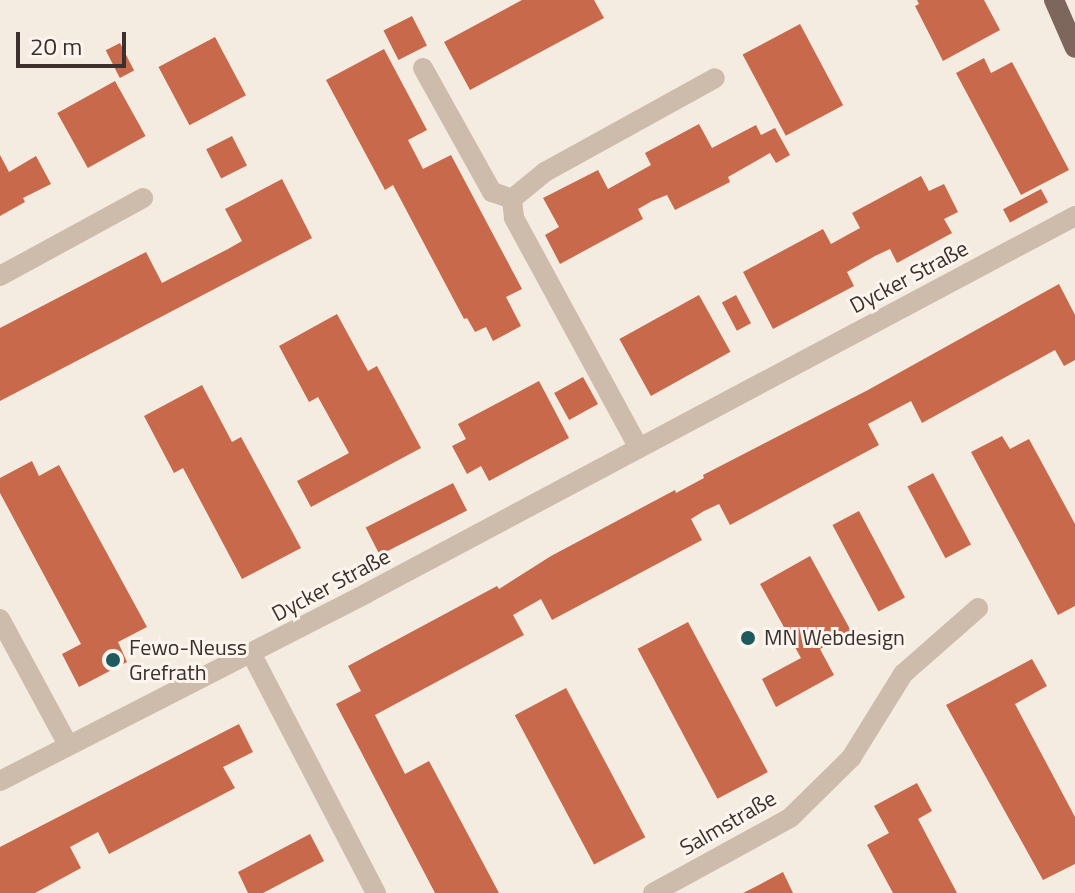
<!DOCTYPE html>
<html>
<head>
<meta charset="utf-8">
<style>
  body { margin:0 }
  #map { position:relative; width:1075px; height:893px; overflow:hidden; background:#f4ebe1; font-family:"Titillium Web",sans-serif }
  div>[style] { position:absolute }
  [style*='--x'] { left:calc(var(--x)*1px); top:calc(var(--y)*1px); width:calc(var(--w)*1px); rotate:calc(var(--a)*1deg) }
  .building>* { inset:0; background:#c8694b; transform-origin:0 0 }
  .minor>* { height:20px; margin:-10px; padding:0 10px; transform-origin:10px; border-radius:10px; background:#cdbbac }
  .major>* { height:20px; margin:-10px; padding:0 10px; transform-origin:10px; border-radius:10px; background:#7d675c }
  .dots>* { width:22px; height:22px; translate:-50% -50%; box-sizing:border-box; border:4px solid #fbf5ee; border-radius:50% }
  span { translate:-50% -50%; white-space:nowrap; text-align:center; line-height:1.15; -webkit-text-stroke:6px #fbf5ee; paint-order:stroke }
  .street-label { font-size:22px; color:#3b302b }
  .poi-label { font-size:22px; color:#3b302b }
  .left { translate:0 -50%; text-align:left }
  .scale { position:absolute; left:16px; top:32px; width:110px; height:36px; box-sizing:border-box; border:4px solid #3b302b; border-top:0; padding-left:10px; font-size:24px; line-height:28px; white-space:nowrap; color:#3b302b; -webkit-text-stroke:6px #fbf5ee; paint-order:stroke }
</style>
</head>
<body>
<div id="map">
  <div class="building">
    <i style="clip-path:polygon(522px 0,594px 0,604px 18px,470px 90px,444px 42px)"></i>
    <i style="clip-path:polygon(917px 0,984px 0,1000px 30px,943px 61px,915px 6px,919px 4px)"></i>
    <i style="left:412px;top:16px;width:33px;height:32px;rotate:63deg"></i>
    <i style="left:800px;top:24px;width:92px;height:65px;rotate:62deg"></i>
    <i style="left:215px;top:37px;width:66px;height:64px;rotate:62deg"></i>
    <i style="left:120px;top:43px;width:31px;height:16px;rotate:63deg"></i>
    <i style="clip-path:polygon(384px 49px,427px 130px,408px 140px,423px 169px,451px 155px,522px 289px,506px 297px,521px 326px,493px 341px,486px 327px,475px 332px,467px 318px,464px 319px,393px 185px,385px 190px,326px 80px)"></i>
    <i style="clip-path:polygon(984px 58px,991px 73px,1012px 62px,1069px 170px,1021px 195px,956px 73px)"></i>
    <i style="left:115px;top:81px;width:63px;height:66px;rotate:61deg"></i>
    <i style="clip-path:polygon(699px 124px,712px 148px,756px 125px,761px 135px,775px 128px,790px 155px,776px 163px,770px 153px,728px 177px,730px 182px,675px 210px,667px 195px,652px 201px,638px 209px,643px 219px,560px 264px,545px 235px,559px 227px,543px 198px,598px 170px,608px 189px,651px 165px,645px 153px)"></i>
    <i style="left:232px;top:136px;width:33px;height:29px;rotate:63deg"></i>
    <i style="clip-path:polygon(0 155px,9px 172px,36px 156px,51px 184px,23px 198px,25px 202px,0 216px)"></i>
    <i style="clip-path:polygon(921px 176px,929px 191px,944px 184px,958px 212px,944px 219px,952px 233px,897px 263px,890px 249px,875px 256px,847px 272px,854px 286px,773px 329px,743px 272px,823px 229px,831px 244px,860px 228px,852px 213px)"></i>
    <i style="clip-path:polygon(282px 179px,312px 238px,0 401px,0 328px,146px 252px,162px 283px,228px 249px,242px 241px,225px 209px)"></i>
    <i style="left:1041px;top:189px;width:15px;height:43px;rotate:62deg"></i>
    <i style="clip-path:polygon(1059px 284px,1075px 315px,1075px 360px,1064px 366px,1055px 350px,922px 423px,911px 401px,868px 424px,879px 445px,730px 525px,719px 504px,704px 511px,691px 519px,702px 540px,552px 620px,541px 599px,513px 615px,524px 635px,375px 715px,405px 774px,429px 761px,499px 893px,435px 893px,336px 704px,361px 691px,348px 666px,497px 586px,499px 589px,551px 556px,675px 490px,676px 493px,704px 478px,703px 475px,868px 390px)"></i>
    <i style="left:699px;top:295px;width:65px;height:91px;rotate:61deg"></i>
    <i style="left:736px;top:295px;width:32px;height:16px;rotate:62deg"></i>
    <i style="clip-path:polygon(337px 314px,368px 371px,377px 366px,421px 448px,311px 507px,297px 481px,349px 453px,318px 397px,309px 402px,279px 346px)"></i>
    <i style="left:583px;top:377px;width:31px;height:33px;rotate:61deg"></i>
    <i style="clip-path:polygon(539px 381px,569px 438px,489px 481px,481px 466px,467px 474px,452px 446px,466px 439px,458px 424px)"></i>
    <i style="clip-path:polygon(202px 385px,232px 442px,241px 437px,301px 548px,242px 579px,183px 468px,174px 473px,144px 416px)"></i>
    <i style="clip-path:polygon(1002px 436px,1010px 449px,1029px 439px,1075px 524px,1075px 606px,1058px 615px,971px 452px)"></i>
    <i style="clip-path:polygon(32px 461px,39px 476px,59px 465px,147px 627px,118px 642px,127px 662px,79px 687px,62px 654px,81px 644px,0 493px,0 478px)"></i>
    <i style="left:933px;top:473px;width:81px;height:29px;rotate:62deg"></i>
    <i style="left:453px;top:483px;width:31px;height:98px;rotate:63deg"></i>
    <i style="left:859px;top:511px;width:98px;height:30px;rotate:62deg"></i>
    <i style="clip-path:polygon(810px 556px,851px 631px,820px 649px,834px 675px,776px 707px,762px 679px,801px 658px,760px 584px)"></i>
    <i style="left:688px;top:622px;width:170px;height:57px;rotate:62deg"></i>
    <i style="clip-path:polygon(1032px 659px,1047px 686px,1015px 704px,1075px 817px,1075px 864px,1043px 880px,946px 705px)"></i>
    <i style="left:566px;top:688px;width:169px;height:58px;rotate:62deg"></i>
    <i style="clip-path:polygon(239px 724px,253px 752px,223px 767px,235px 788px,109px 854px,98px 832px,70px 847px,81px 868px,35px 893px,0 893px,0 847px)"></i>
    <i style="clip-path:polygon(917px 783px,932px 811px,918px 819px,957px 893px,893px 893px,867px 845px,889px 833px,874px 806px)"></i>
    <i style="clip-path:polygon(310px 834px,324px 861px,263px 893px,248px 893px,238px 872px)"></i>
    <i style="clip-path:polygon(783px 872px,793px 893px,743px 893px,757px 886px)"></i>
  </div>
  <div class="minor">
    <i style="--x:423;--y:68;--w:142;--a:60.9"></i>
    <i style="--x:492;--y:192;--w:21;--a:19"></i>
    <i style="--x:512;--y:199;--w:19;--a:84"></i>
    <i style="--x:514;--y:218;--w:262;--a:61.5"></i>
    <i style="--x:512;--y:199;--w:43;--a:-39.3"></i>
    <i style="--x:545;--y:172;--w:194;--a:-28.9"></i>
    <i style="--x:0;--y:276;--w:163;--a:-28.6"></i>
    <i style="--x:0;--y:619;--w:143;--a:61.6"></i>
    <i style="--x:251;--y:653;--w:271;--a:62.5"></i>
    <i style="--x:0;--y:781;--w:412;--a:-27.1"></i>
    <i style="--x:367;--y:593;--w:802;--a:-28.03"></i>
    <i style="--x:653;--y:893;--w:156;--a:-28.7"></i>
    <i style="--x:790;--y:818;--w:86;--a:-44.5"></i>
    <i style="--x:851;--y:758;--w:99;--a:-58.2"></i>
    <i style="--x:903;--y:674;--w:100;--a:-41.3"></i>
  </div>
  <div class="major">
    <i style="--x:1054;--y:0;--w:52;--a:66.4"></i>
  </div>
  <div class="dots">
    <i style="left:748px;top:638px;background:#1f5a5e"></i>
    <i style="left:113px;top:660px;background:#1f5a5e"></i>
  </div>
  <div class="street-label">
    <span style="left:909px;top:277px;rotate:-28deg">Dycker Straße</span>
    <span style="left:331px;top:585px;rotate:-28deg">Dycker Straße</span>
    <span style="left:728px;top:823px;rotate:-30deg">Salmstraße</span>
  </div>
  <div class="poi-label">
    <span class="left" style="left:764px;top:638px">MN Webdesign</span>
    <span class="left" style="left:129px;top:660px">Fewo-Neuss<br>Grefrath</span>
  </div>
  <div class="scale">20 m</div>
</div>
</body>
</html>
